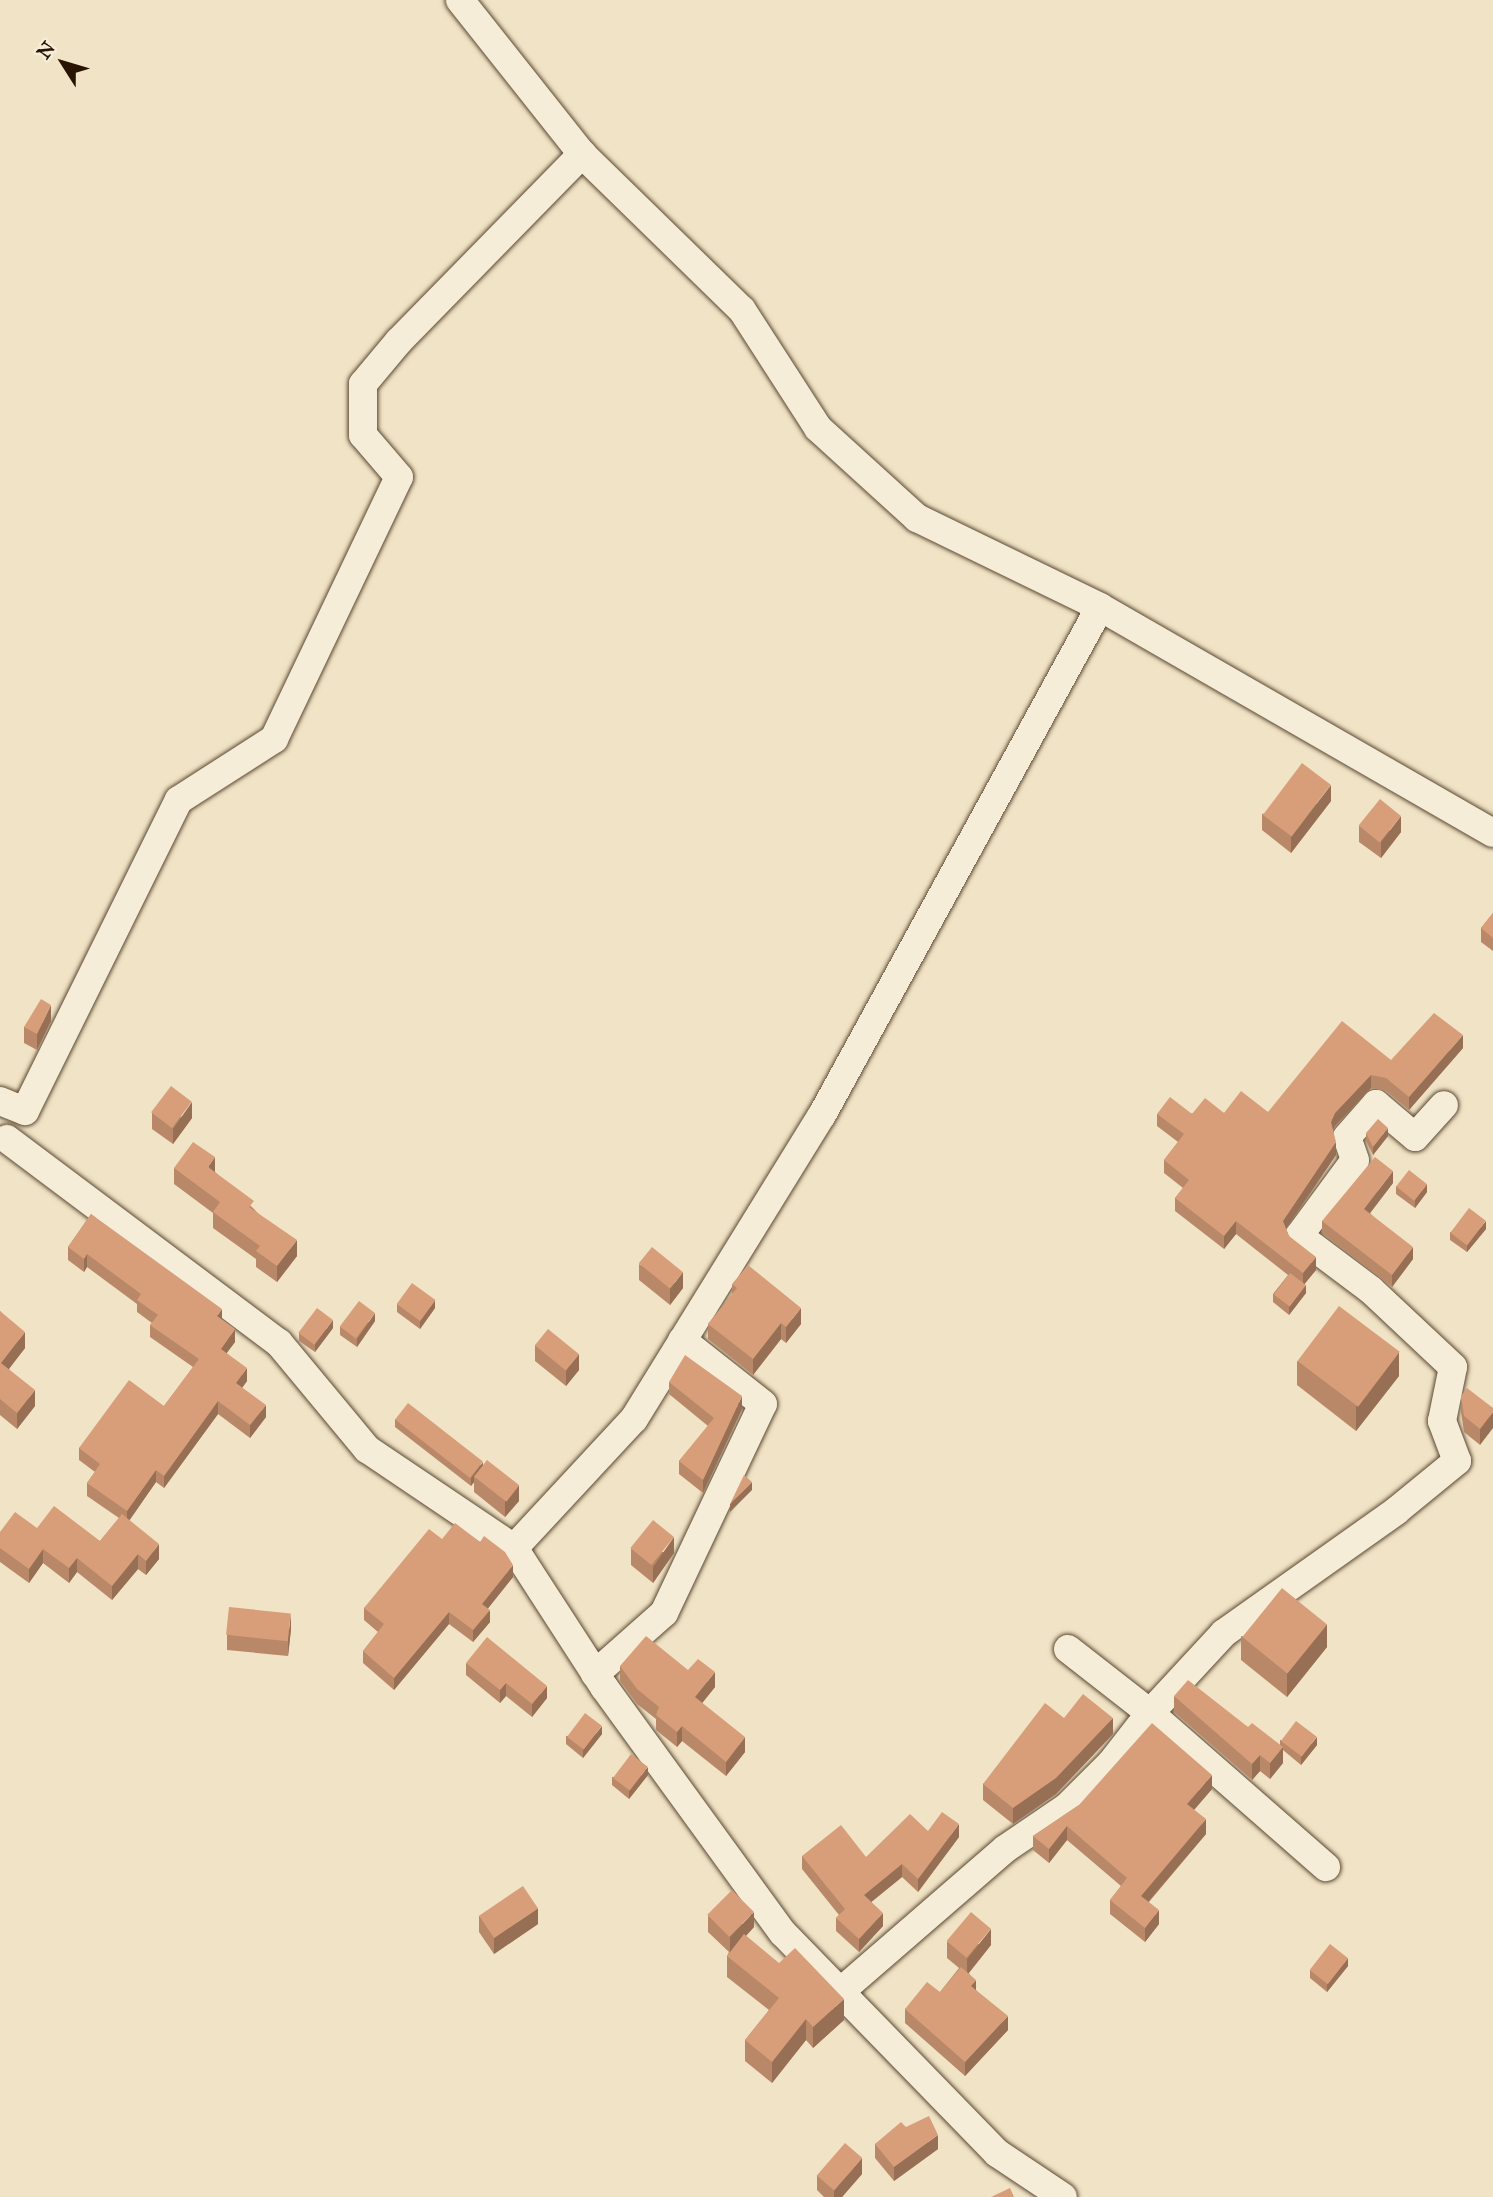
<!DOCTYPE html>
<html>
<head>
<meta charset="utf-8">
<style>
  body { margin:0 }
  #map { position:relative; width:1493px; height:2197px; overflow:hidden; background:#f1e3c5; font-family:"IM FELL Great Primer",serif }
  div>[style] { position:absolute }
  [style*='--x'] { left:calc(var(--x)*1px); top:calc(var(--y)*1px); width:calc(var(--w)*1px); rotate:calc(var(--a)*1deg) }
  .roads { filter:drop-shadow(0 0 2px #5a4832) drop-shadow(0 0 2px #5a4832) }
  .minor>* { height:28px; margin:-14px; padding:0 14px; transform-origin:14px; border-radius:14px; background:#f6edd9 }
  .wall>* { inset:0; background:#b98868 }
  .shaded-wall>* { inset:0; background:#966f55 }
  .building>* { inset:0; background:#d79e79; transform-origin:0 0 }
  span { translate:-50% -50%; white-space:nowrap; text-align:center; line-height:1.15; -webkit-text-stroke:7px #f6edd9; paint-order:stroke }
  .north { position:absolute; left:28px; top:28px; width:70px; height:70px; -webkit-text-stroke:5px #f6edd9; paint-order:stroke; rotate:307deg; font-size:19px; font-weight:700; line-height:28px; text-align:center; color:#281401 }
  .north::after { content:''; display:block; margin:auto; width:24px; height:32px; background:#281401; clip-path:polygon(50% 0,100% 100%,50% 72%,0 100%) }
</style>
</head>
<body>
<div id="map">
  <div class="roads">
    <div class="minor">
      <i style="--x:460;--y:0;--w:196;--a:51.6"></i>
      <i style="--x:582;--y:154;--w:223;--a:44.3"></i>
      <i style="--x:742;--y:310;--w:140;--a:57.2"></i>
      <i style="--x:818;--y:428;--w:134;--a:42.3"></i>
      <i style="--x:917;--y:518;--w:203;--a:25.9"></i>
      <i style="--x:1100;--y:607;--w:453;--a:29.9"></i>
      <i style="--x:0;--y:1101;--w:27;--a:22"></i>
      <i style="--x:25;--y:1111;--w:347;--a:-63.7"></i>
      <i style="--x:179;--y:800;--w:113;--a:-32.7"></i>
      <i style="--x:274;--y:739;--w:290;--a:-64.5"></i>
      <i style="--x:399;--y:477;--w:55;--a:-130.6"></i>
      <i style="--x:363;--y:435;--w:51;--a:-90"></i>
      <i style="--x:363;--y:384;--w:56;--a:-50.1"></i>
      <i style="--x:399;--y:341;--w:262;--a:-45.6"></i>
      <i style="--x:7;--y:1139;--w:340;--a:36.9"></i>
      <i style="--x:279;--y:1343;--w:138;--a:50.3"></i>
      <i style="--x:367;--y:1449;--w:177;--a:34"></i>
      <i style="--x:514;--y:1548;--w:176;--a:-47.1"></i>
      <i style="--x:634;--y:1419;--w:357;--a:-58.3"></i>
      <i style="--x:822;--y:1115;--w:579;--a:-61.31"></i>
      <i style="--x:514;--y:1548;--w:166;--a:57.1"></i>
      <i style="--x:604;--y:1687;--w:304;--a:54"></i>
      <i style="--x:783;--y:1933;--w:307;--a:45.8"></i>
      <i style="--x:997;--y:2153;--w:79;--a:33.7"></i>
      <i style="--x:1068;--y:1649;--w:104;--a:38"></i>
      <i style="--x:1150;--y:1713;--w:109;--a:-47.2"></i>
      <i style="--x:1224;--y:1633;--w:211;--a:-35.3"></i>
      <i style="--x:1396;--y:1511;--w:79;--a:-39.3"></i>
      <i style="--x:1457;--y:1461;--w:43;--a:-110.6"></i>
      <i style="--x:1442;--y:1421;--w:55;--a:-78.5"></i>
      <i style="--x:1453;--y:1367;--w:112;--a:-136.8"></i>
      <i style="--x:1371;--y:1290;--w:90;--a:-143.1"></i>
      <i style="--x:1299;--y:1236;--w:94;--a:-53.6"></i>
      <i style="--x:1355;--y:1160;--w:24;--a:-109"></i>
      <i style="--x:1347;--y:1137;--w:44;--a:-48.7"></i>
      <i style="--x:1376;--y:1104;--w:51;--a:40.2"></i>
      <i style="--x:1415;--y:1137;--w:43;--a:-47.8"></i>
      <i style="--x:595;--y:1674;--w:92;--a:-41.5"></i>
      <i style="--x:664;--y:1613;--w:231;--a:-64.7"></i>
      <i style="--x:763;--y:1404;--w:103;--a:-141.7"></i>
      <i style="--x:840;--y:1992;--w:218;--a:-40.9"></i>
      <i style="--x:1005;--y:1849;--w:75;--a:-34.1"></i>
      <i style="--x:1067;--y:1807;--w:62;--a:-45"></i>
      <i style="--x:1111;--y:1763;--w:63;--a:-52"></i>
      <i style="--x:1150;--y:1713;--w:234;--a:41.2"></i>
    </div>
  </div>
  <div class="wall">
    <i style="clip-path:polygon(1331px 801px,1291px 853px,1262px 830px,1262px 814px)"></i>
    <i style="clip-path:polygon(1359px 826px,1401px 832px,1381px 858px,1359px 842px)"></i>
    <i style="clip-path:polygon(1493px 913px,1493px 951px,1481px 942px,1481px 928px)"></i>
    <i style="clip-path:polygon(51px 1021px,37px 1050px,24px 1043px,24px 1027px)"></i>
    <i style="clip-path:polygon(1463px 1048px,1409px 1110px,1386px 1091px,1371px 1088px,1335px 1126px,1333px 1130px,1336px 1155px,1286px 1229px,1289px 1236px,1316px 1270px,1304px 1284px,1306px 1293px,1289px 1315px,1273px 1302px,1273px 1294px,1288px 1275px,1236px 1234px,1224px 1249px,1175px 1211px,1175px 1198px,1183px 1188px,1164px 1173px,1164px 1160px,1178px 1142px,1157px 1126px,1157px 1114px,1268px 1112px,1391px 1060px)"></i>
    <i style="clip-path:polygon(152px 1113px,192px 1118px,173px 1144px,152px 1129px)"></i>
    <i style="clip-path:polygon(1366px 1133px,1388px 1136px,1373px 1155px,1366px 1141px)"></i>
    <i style="clip-path:polygon(174px 1168px,215px 1172px,254px 1209px,297px 1256px,277px 1282px,256px 1267px,256px 1259px,213px 1228px,213px 1213px,174px 1184px)"></i>
    <i style="clip-path:polygon(1393px 1183px,1370px 1213px,1413px 1259px,1392px 1287px,1322px 1233px,1322px 1221px)"></i>
    <i style="clip-path:polygon(1396px 1186px,1427px 1192px,1415px 1208px,1396px 1194px)"></i>
    <i style="clip-path:polygon(91px 1214px,222px 1320px,235px 1342px,226px 1353px,247px 1381px,242px 1388px,266px 1417px,250px 1438px,218px 1414px,164px 1488px,156px 1482px,129px 1520px,159px 1559px,146px 1575px,138px 1569px,112px 1600px,77px 1572px,69px 1583px,43px 1563px,29px 1583px,0 1562px,0 1532px,37px 1528px,100px 1541px,119px 1518px,87px 1496px,87px 1483px,95px 1472px,79px 1460px,79px 1448px,164px 1406px,193px 1367px,150px 1337px,150px 1325px,152px 1323px,137px 1312px,137px 1304px,87px 1267px,84px 1272px,68px 1260px,68px 1247px)"></i>
    <i style="clip-path:polygon(1486px 1229px,1467px 1252px,1450px 1240px,1450px 1232px)"></i>
    <i style="clip-path:polygon(639px 1264px,683px 1288px,670px 1305px,639px 1280px)"></i>
    <i style="clip-path:polygon(732px 1284px,801px 1324px,786px 1343px,781px 1339px,753px 1375px,708px 1339px,708px 1324px,732px 1294px)"></i>
    <i style="clip-path:polygon(397px 1304px,435px 1308px,420px 1329px,397px 1312px)"></i>
    <i style="clip-path:polygon(0 1311px,25px 1348px,9px 1369px,35px 1406px,17px 1429px,0 1415px)"></i>
    <i style="clip-path:polygon(375px 1321px,357px 1347px,340px 1335px,340px 1327px)"></i>
    <i style="clip-path:polygon(333px 1328px,315px 1352px,299px 1341px,299px 1333px)"></i>
    <i style="clip-path:polygon(535px 1345px,579px 1370px,566px 1386px,535px 1361px)"></i>
    <i style="clip-path:polygon(1297px 1361px,1399px 1376px,1356px 1431px,1297px 1385px)"></i>
    <i style="clip-path:polygon(669px 1382px,742px 1409px,703px 1493px,679px 1474px,679px 1461px,708px 1426px,669px 1394px)"></i>
    <i style="clip-path:polygon(1461px 1396px,1493px 1408px,1480px 1445px,1464px 1432px,1461px 1412px)"></i>
    <i style="clip-path:polygon(395px 1419px,483px 1466px,519px 1501px,505px 1517px,474px 1492px,474px 1482px,471px 1486px,395px 1427px)"></i>
    <i style="clip-path:polygon(442px 1539px,513px 1577px,488px 1608px,490px 1622px,473px 1642px,449px 1624px,394px 1690px,363px 1663px,363px 1651px,378px 1632px,364px 1620px,364px 1608px)"></i>
    <i style="clip-path:polygon(631px 1549px,674px 1553px,653px 1583px,631px 1565px)"></i>
    <i style="clip-path:polygon(291px 1629px,288px 1656px,227px 1650px,227px 1635px)"></i>
    <i style="clip-path:polygon(1241px 1636px,1327px 1647px,1287px 1697px,1241px 1660px)"></i>
    <i style="clip-path:polygon(466px 1663px,547px 1698px,532px 1717px,506px 1696px,500px 1703px,466px 1675px)"></i>
    <i style="clip-path:polygon(620px 1666px,688px 1670px,715px 1687px,702px 1703px,745px 1752px,726px 1776px,682px 1741px,677px 1747px,656px 1730px,656px 1719px,637px 1704px,620px 1681px)"></i>
    <i style="clip-path:polygon(1174px 1696px,1248px 1727px,1280px 1746px,1280px 1740px,1317px 1745px,1301px 1765px,1283px 1750px,1283px 1763px,1270px 1779px,1260px 1771px,1252px 1780px,1174px 1712px)"></i>
    <i style="clip-path:polygon(1064px 1718px,1113px 1734px,1056px 1794px,1013px 1824px,983px 1800px,983px 1784px)"></i>
    <i style="clip-path:polygon(602px 1734px,583px 1758px,566px 1744px,566px 1736px)"></i>
    <i style="clip-path:polygon(648px 1775px,629px 1799px,612px 1785px,612px 1777px)"></i>
    <i style="clip-path:polygon(1212px 1789px,1194px 1810px,1206px 1834px,1149px 1902px,1159px 1924px,1145px 1942px,1110px 1914px,1110px 1900px,1121px 1886px,1067px 1840px,1049px 1863px,1033px 1850px,1033px 1836px,1079px 1805px)"></i>
    <i style="clip-path:polygon(928px 1831px,959px 1837px,918px 1892px,902px 1877px,871px 1902px,883px 1926px,859px 1952px,836px 1931px,836px 1918px,839px 1915px,802px 1869px,802px 1856px,866px 1857px)"></i>
    <i style="clip-path:polygon(479px 1916px,538px 1924px,494px 1954px,479px 1932px)"></i>
    <i style="clip-path:polygon(708px 1916px,754px 1927px,746px 1936px,844px 2020px,813px 2048px,806px 2040px,772px 2083px,745px 2061px,745px 2040px,769px 2010px,727px 1977px,727px 1956px,729px 1952px,708px 1932px)"></i>
    <i style="clip-path:polygon(947px 1942px,991px 1945px,969px 1973px,976px 1990px,1008px 2030px,965px 2076px,905px 2023px,905px 2009px,940px 1992px,959px 1968px,947px 1958px)"></i>
    <i style="clip-path:polygon(1348px 1966px,1327px 1992px,1310px 1978px,1310px 1970px)"></i>
    <i style="clip-path:polygon(906px 2127px,938px 2149px,894px 2181px,875px 2158px,875px 2144px)"></i>
    <i style="clip-path:polygon(862px 2174px,842px 2197px,824px 2197px,817px 2190px,817px 2175px)"></i>
  </div>
  <div class="shaded-wall">
    <i style="clip-path:polygon(1331px 785px,1331px 801px,1291px 853px,1291px 837px)"></i>
    <i style="clip-path:polygon(1401px 816px,1401px 832px,1381px 858px,1381px 842px)"></i>
    <i style="clip-path:polygon(51px 1005px,51px 1021px,37px 1050px,37px 1034px)"></i>
    <i style="clip-path:polygon(1463px 1035px,1463px 1048px,1409px 1110px,1409px 1097px)"></i>
    <i style="clip-path:polygon(1371px 1075px,1371px 1088px,1335px 1126px,1331px 1135px,1331px 1122px,1335px 1113px)"></i>
    <i style="clip-path:polygon(192px 1102px,192px 1118px,173px 1144px,173px 1129px)"></i>
    <i style="clip-path:polygon(1388px 1128px,1388px 1136px,1373px 1155px,1373px 1147px)"></i>
    <i style="clip-path:polygon(1336px 1142px,1336px 1155px,1283px 1233px,1283px 1221px)"></i>
    <i style="clip-path:polygon(215px 1157px,215px 1173px,208px 1167px)"></i>
    <i style="clip-path:polygon(1393px 1171px,1393px 1183px,1364px 1221px,1364px 1209px)"></i>
    <i style="clip-path:polygon(1427px 1184px,1427px 1192px,1415px 1208px,1415px 1200px)"></i>
    <i style="clip-path:polygon(1236px 1221px,1236px 1234px,1224px 1249px,1224px 1236px)"></i>
    <i style="clip-path:polygon(1486px 1221px,1486px 1229px,1467px 1252px,1467px 1244px)"></i>
    <i style="clip-path:polygon(297px 1240px,297px 1256px,277px 1282px,277px 1266px)"></i>
    <i style="clip-path:polygon(1413px 1247px,1413px 1259px,1392px 1287px,1392px 1275px)"></i>
    <i style="clip-path:polygon(87px 1254px,87px 1267px,84px 1272px,84px 1259px)"></i>
    <i style="clip-path:polygon(1316px 1257px,1316px 1270px,1303px 1286px,1303px 1273px)"></i>
    <i style="clip-path:polygon(683px 1272px,683px 1288px,670px 1305px,670px 1289px)"></i>
    <i style="clip-path:polygon(1306px 1285px,1306px 1293px,1289px 1315px,1289px 1307px)"></i>
    <i style="clip-path:polygon(435px 1300px,435px 1308px,420px 1329px,420px 1321px)"></i>
    <i style="clip-path:polygon(801px 1308px,801px 1324px,786px 1343px,786px 1327px)"></i>
    <i style="clip-path:polygon(222px 1309px,222px 1321px,217px 1316px)"></i>
    <i style="clip-path:polygon(375px 1313px,375px 1321px,357px 1347px,357px 1339px)"></i>
    <i style="clip-path:polygon(333px 1320px,333px 1328px,315px 1352px,315px 1344px)"></i>
    <i style="clip-path:polygon(781px 1323px,781px 1339px,753px 1375px,753px 1359px)"></i>
    <i style="clip-path:polygon(235px 1329px,235px 1342px,221px 1361px,221px 1349px)"></i>
    <i style="clip-path:polygon(25px 1332px,25px 1348px,1px 1379px,1px 1363px)"></i>
    <i style="clip-path:polygon(1399px 1352px,1399px 1376px,1356px 1431px,1356px 1407px)"></i>
    <i style="clip-path:polygon(579px 1354px,579px 1370px,566px 1386px,566px 1370px)"></i>
    <i style="clip-path:polygon(247px 1368px,247px 1381px,236px 1396px,236px 1383px)"></i>
    <i style="clip-path:polygon(35px 1390px,35px 1406px,17px 1429px,17px 1413px)"></i>
    <i style="clip-path:polygon(742px 1396px,742px 1409px,703px 1493px,703px 1480px)"></i>
    <i style="clip-path:polygon(218px 1401px,218px 1414px,164px 1488px,164px 1476px)"></i>
    <i style="clip-path:polygon(266px 1405px,266px 1417px,250px 1438px,250px 1425px)"></i>
    <i style="clip-path:polygon(1493px 1412px,1493px 1428px,1480px 1445px,1480px 1429px)"></i>
    <i style="clip-path:polygon(483px 1462px,483px 1470px,474px 1476px,474px 1482px,471px 1486px,471px 1478px)"></i>
    <i style="clip-path:polygon(156px 1470px,156px 1482px,127px 1524px,127px 1511px)"></i>
    <i style="clip-path:polygon(752px 1482px,752px 1490px,730px 1512px,730px 1504px)"></i>
    <i style="clip-path:polygon(519px 1485px,519px 1501px,505px 1517px,505px 1501px)"></i>
    <i style="clip-path:polygon(674px 1537px,674px 1553px,653px 1583px,653px 1567px)"></i>
    <i style="clip-path:polygon(159px 1544px,159px 1559px,146px 1575px,146px 1561px)"></i>
    <i style="clip-path:polygon(43px 1549px,43px 1563px,29px 1583px,29px 1569px)"></i>
    <i style="clip-path:polygon(138px 1554px,138px 1569px,112px 1600px,112px 1586px)"></i>
    <i style="clip-path:polygon(77px 1558px,77px 1572px,69px 1583px,69px 1568px)"></i>
    <i style="clip-path:polygon(513px 1565px,513px 1577px,482px 1616px,482px 1604px)"></i>
    <i style="clip-path:polygon(490px 1610px,490px 1622px,473px 1642px,473px 1630px)"></i>
    <i style="clip-path:polygon(449px 1612px,449px 1624px,394px 1690px,394px 1678px)"></i>
    <i style="clip-path:polygon(291px 1613px,291px 1629px,288px 1656px,288px 1640px)"></i>
    <i style="clip-path:polygon(1327px 1624px,1327px 1647px,1287px 1697px,1287px 1673px)"></i>
    <i style="clip-path:polygon(715px 1672px,715px 1687px,695px 1712px,695px 1697px)"></i>
    <i style="clip-path:polygon(506px 1683px,506px 1696px,500px 1703px,500px 1690px)"></i>
    <i style="clip-path:polygon(547px 1686px,547px 1698px,532px 1717px,532px 1704px)"></i>
    <i style="clip-path:polygon(1113px 1718px,1113px 1734px,1056px 1794px,1013px 1824px,1013px 1808px)"></i>
    <i style="clip-path:polygon(602px 1726px,602px 1734px,583px 1758px,583px 1750px)"></i>
    <i style="clip-path:polygon(682px 1726px,682px 1741px,677px 1747px,677px 1732px)"></i>
    <i style="clip-path:polygon(745px 1737px,745px 1752px,726px 1776px,726px 1762px)"></i>
    <i style="clip-path:polygon(1317px 1737px,1317px 1745px,1301px 1765px,1301px 1757px)"></i>
    <i style="clip-path:polygon(1283px 1747px,1283px 1763px,1270px 1779px,1270px 1763px)"></i>
    <i style="clip-path:polygon(1260px 1755px,1260px 1771px,1252px 1780px,1252px 1764px)"></i>
    <i style="clip-path:polygon(648px 1767px,648px 1775px,629px 1799px,629px 1791px)"></i>
    <i style="clip-path:polygon(1212px 1775px,1212px 1789px,1187px 1818px,1187px 1804px)"></i>
    <i style="clip-path:polygon(1206px 1819px,1206px 1834px,1141px 1910px,1141px 1896px)"></i>
    <i style="clip-path:polygon(959px 1824px,959px 1837px,918px 1892px,918px 1879px)"></i>
    <i style="clip-path:polygon(1067px 1826px,1067px 1840px,1049px 1863px,1049px 1849px)"></i>
    <i style="clip-path:polygon(902px 1864px,902px 1877px,864px 1908px,864px 1895px)"></i>
    <i style="clip-path:polygon(538px 1908px,538px 1924px,494px 1954px,494px 1938px)"></i>
    <i style="clip-path:polygon(1159px 1910px,1159px 1924px,1145px 1942px,1145px 1928px)"></i>
    <i style="clip-path:polygon(754px 1912px,754px 1927px,730px 1953px,730px 1937px)"></i>
    <i style="clip-path:polygon(883px 1913px,883px 1926px,859px 1952px,859px 1939px)"></i>
    <i style="clip-path:polygon(991px 1929px,991px 1945px,967px 1975px,967px 1959px)"></i>
    <i style="clip-path:polygon(1348px 1958px,1348px 1966px,1327px 1992px,1327px 1984px)"></i>
    <i style="clip-path:polygon(976px 1980px,976px 1993px,971px 1986px)"></i>
    <i style="clip-path:polygon(844px 1999px,844px 2020px,813px 2048px,813px 2027px)"></i>
    <i style="clip-path:polygon(1008px 2016px,1008px 2030px,965px 2076px,965px 2062px)"></i>
    <i style="clip-path:polygon(806px 2019px,806px 2040px,772px 2083px,772px 2062px)"></i>
    <i style="clip-path:polygon(938px 2135px,938px 2149px,894px 2181px,894px 2167px)"></i>
    <i style="clip-path:polygon(862px 2158px,862px 2174px,842px 2197px,834px 2197px,834px 2190px)"></i>
  </div>
  <div class="building">
    <i style="left:1302px;top:763px;width:36px;height:65px;rotate:37deg"></i>
    <i style="left:1380px;top:799px;width:27px;height:34px;rotate:39deg"></i>
    <i style="clip-path:polygon(1493px 913px,1493px 938px,1481px 928px)"></i>
    <i style="clip-path:polygon(41px 999px,51px 1005px,37px 1034px,24px 1027px)"></i>
    <i style="clip-path:polygon(1434px 1013px,1463px 1035px,1409px 1097px,1386px 1078px,1371px 1075px,1335px 1113px,1331px 1122px,1336px 1142px,1283px 1221px,1289px 1236px,1316px 1257px,1303px 1273px,1236px 1221px,1224px 1236px,1175px 1198px,1189px 1180px,1164px 1160px,1184px 1134px,1157px 1114px,1170px 1097px,1192px 1114px,1205px 1098px,1224px 1113px,1241px 1091px,1268px 1112px,1342px 1021px,1391px 1060px)"></i>
    <i style="left:171px;top:1086px;width:26px;height:33px;rotate:37deg"></i>
    <i style="clip-path:polygon(1378px 1119px,1388px 1128px,1373px 1147px,1366px 1133px)"></i>
    <i style="clip-path:polygon(193px 1142px,215px 1157px,208px 1167px,254px 1201px,249px 1207px,297px 1240px,277px 1266px,256px 1251px,260px 1246px,213px 1212px,220px 1202px,174px 1168px)"></i>
    <i style="clip-path:polygon(1375px 1157px,1393px 1171px,1364px 1209px,1413px 1247px,1392px 1275px,1322px 1221px)"></i>
    <i style="left:1409px;top:1170px;width:23px;height:21px;rotate:38deg"></i>
    <i style="left:1469px;top:1208px;width:21px;height:31px;rotate:37deg"></i>
    <i style="clip-path:polygon(91px 1214px,222px 1309px,217px 1316px,235px 1329px,221px 1349px,247px 1368px,236px 1383px,266px 1405px,250px 1425px,218px 1401px,164px 1476px,156px 1470px,127px 1511px,87px 1483px,100px 1464px,79px 1448px,129px 1380px,164px 1406px,199px 1359px,150px 1325px,158px 1315px,137px 1300px,141px 1294px,87px 1254px,84px 1259px,68px 1247px)"></i>
    <i style="left:652px;top:1247px;width:40px;height:21px;rotate:39deg"></i>
    <i style="clip-path:polygon(748px 1265px,801px 1308px,786px 1327px,781px 1323px,753px 1359px,708px 1324px,737px 1288px,732px 1284px)"></i>
    <i style="left:1290px;top:1273px;width:20px;height:27px;rotate:37deg"></i>
    <i style="left:412px;top:1283px;width:29px;height:26px;rotate:36deg"></i>
    <i style="left:359px;top:1301px;width:20px;height:32px;rotate:37deg"></i>
    <i style="left:1339px;top:1306px;width:76px;height:69px;rotate:37deg"></i>
    <i style="left:317px;top:1308px;width:20px;height:31px;rotate:37deg"></i>
    <i style="clip-path:polygon(0 1311px,25px 1332px,1px 1363px,35px 1390px,17px 1413px,0 1399px)"></i>
    <i style="left:548px;top:1329px;width:40px;height:21px;rotate:39deg"></i>
    <i style="clip-path:polygon(685px 1355px,742px 1396px,703px 1480px,679px 1461px,714px 1418px,669px 1382px)"></i>
    <i style="clip-path:polygon(1467px 1388px,1493px 1408px,1493px 1412px,1480px 1429px,1464px 1416px,1461px 1396px)"></i>
    <i style="left:408px;top:1403px;width:95px;height:21px;rotate:38deg"></i>
    <i style="left:487px;top:1460px;width:41px;height:21px;rotate:38deg"></i>
    <i style="clip-path:polygon(744px 1475px,752px 1482px,730px 1504px)"></i>
    <i style="clip-path:polygon(54px 1506px,100px 1541px,122px 1514px,159px 1544px,146px 1561px,138px 1554px,112px 1586px,77px 1558px,69px 1568px,43px 1549px,29px 1569px,0 1548px,0 1532px,15px 1512px,37px 1528px)"></i>
    <i style="left:653px;top:1520px;width:27px;height:36px;rotate:39deg"></i>
    <i style="clip-path:polygon(455px 1523px,480px 1542px,484px 1536px,505px 1552px,513px 1565px,482px 1604px,490px 1610px,473px 1630px,449px 1612px,394px 1678px,363px 1651px,384px 1624px,364px 1608px,429px 1529px,442px 1539px)"></i>
    <i style="left:1282px;top:1588px;width:58px;height:63px;rotate:39deg"></i>
    <i style="left:229px;top:1607px;width:62px;height:28px;rotate:6deg"></i>
    <i style="clip-path:polygon(646px 1636px,688px 1670px,698px 1659px,715px 1672px,695px 1697px,745px 1737px,726px 1762px,682px 1726px,677px 1732px,656px 1715px,659px 1707px,637px 1689px,620px 1666px)"></i>
    <i style="clip-path:polygon(487px 1637px,547px 1686px,532px 1704px,506px 1683px,500px 1690px,466px 1663px)"></i>
    <i style="clip-path:polygon(1188px 1680px,1248px 1727px,1252px 1723px,1283px 1747px,1270px 1763px,1260px 1755px,1252px 1764px,1174px 1696px)"></i>
    <i style="clip-path:polygon(1083px 1694px,1113px 1718px,1056px 1778px,1013px 1808px,983px 1784px,1045px 1703px,1064px 1718px)"></i>
    <i style="left:585px;top:1713px;width:21px;height:30px;rotate:37deg"></i>
    <i style="left:1296px;top:1721px;width:26px;height:25px;rotate:37deg"></i>
    <i style="clip-path:polygon(1152px 1723px,1212px 1775px,1187px 1804px,1206px 1819px,1141px 1896px,1159px 1910px,1145px 1928px,1110px 1900px,1127px 1878px,1067px 1826px,1049px 1849px,1033px 1836px,1079px 1805px)"></i>
    <i style="left:631px;top:1754px;width:21px;height:30px;rotate:37deg"></i>
    <i style="clip-path:polygon(942px 1812px,959px 1824px,918px 1879px,902px 1864px,864px 1895px,883px 1913px,859px 1939px,836px 1918px,845px 1909px,802px 1856px,841px 1825px,866px 1857px,910px 1814px,928px 1831px)"></i>
    <i style="left:523px;top:1886px;width:27px;height:53px;rotate:56deg"></i>
    <i style="left:732px;top:1890px;width:31px;height:35px;rotate:45deg"></i>
    <i style="left:971px;top:1912px;width:26px;height:38px;rotate:40deg"></i>
    <i style="clip-path:polygon(744px 1934px,779px 1963px,795px 1948px,844px 1999px,813px 2027px,806px 2019px,772px 2062px,745px 2040px,779px 1998px,727px 1956px)"></i>
    <i style="left:1330px;top:1944px;width:23px;height:33px;rotate:38deg"></i>
    <i style="clip-path:polygon(961px 1967px,976px 1980px,971px 1986px,1008px 2016px,965px 2062px,905px 2009px,927px 1982px,940px 1992px)"></i>
    <i style="clip-path:polygon(929px 2116px,938px 2135px,894px 2167px,875px 2144px,901px 2122px,906px 2127px)"></i>
    <i style="left:845px;top:2143px;width:23px;height:43px;rotate:41deg"></i>
    <i style="clip-path:polygon(1010px 2188px,1014px 2197px,991px 2197px)"></i>
  </div>
  <div class="north">N</div>
</div>
</body>
</html>
